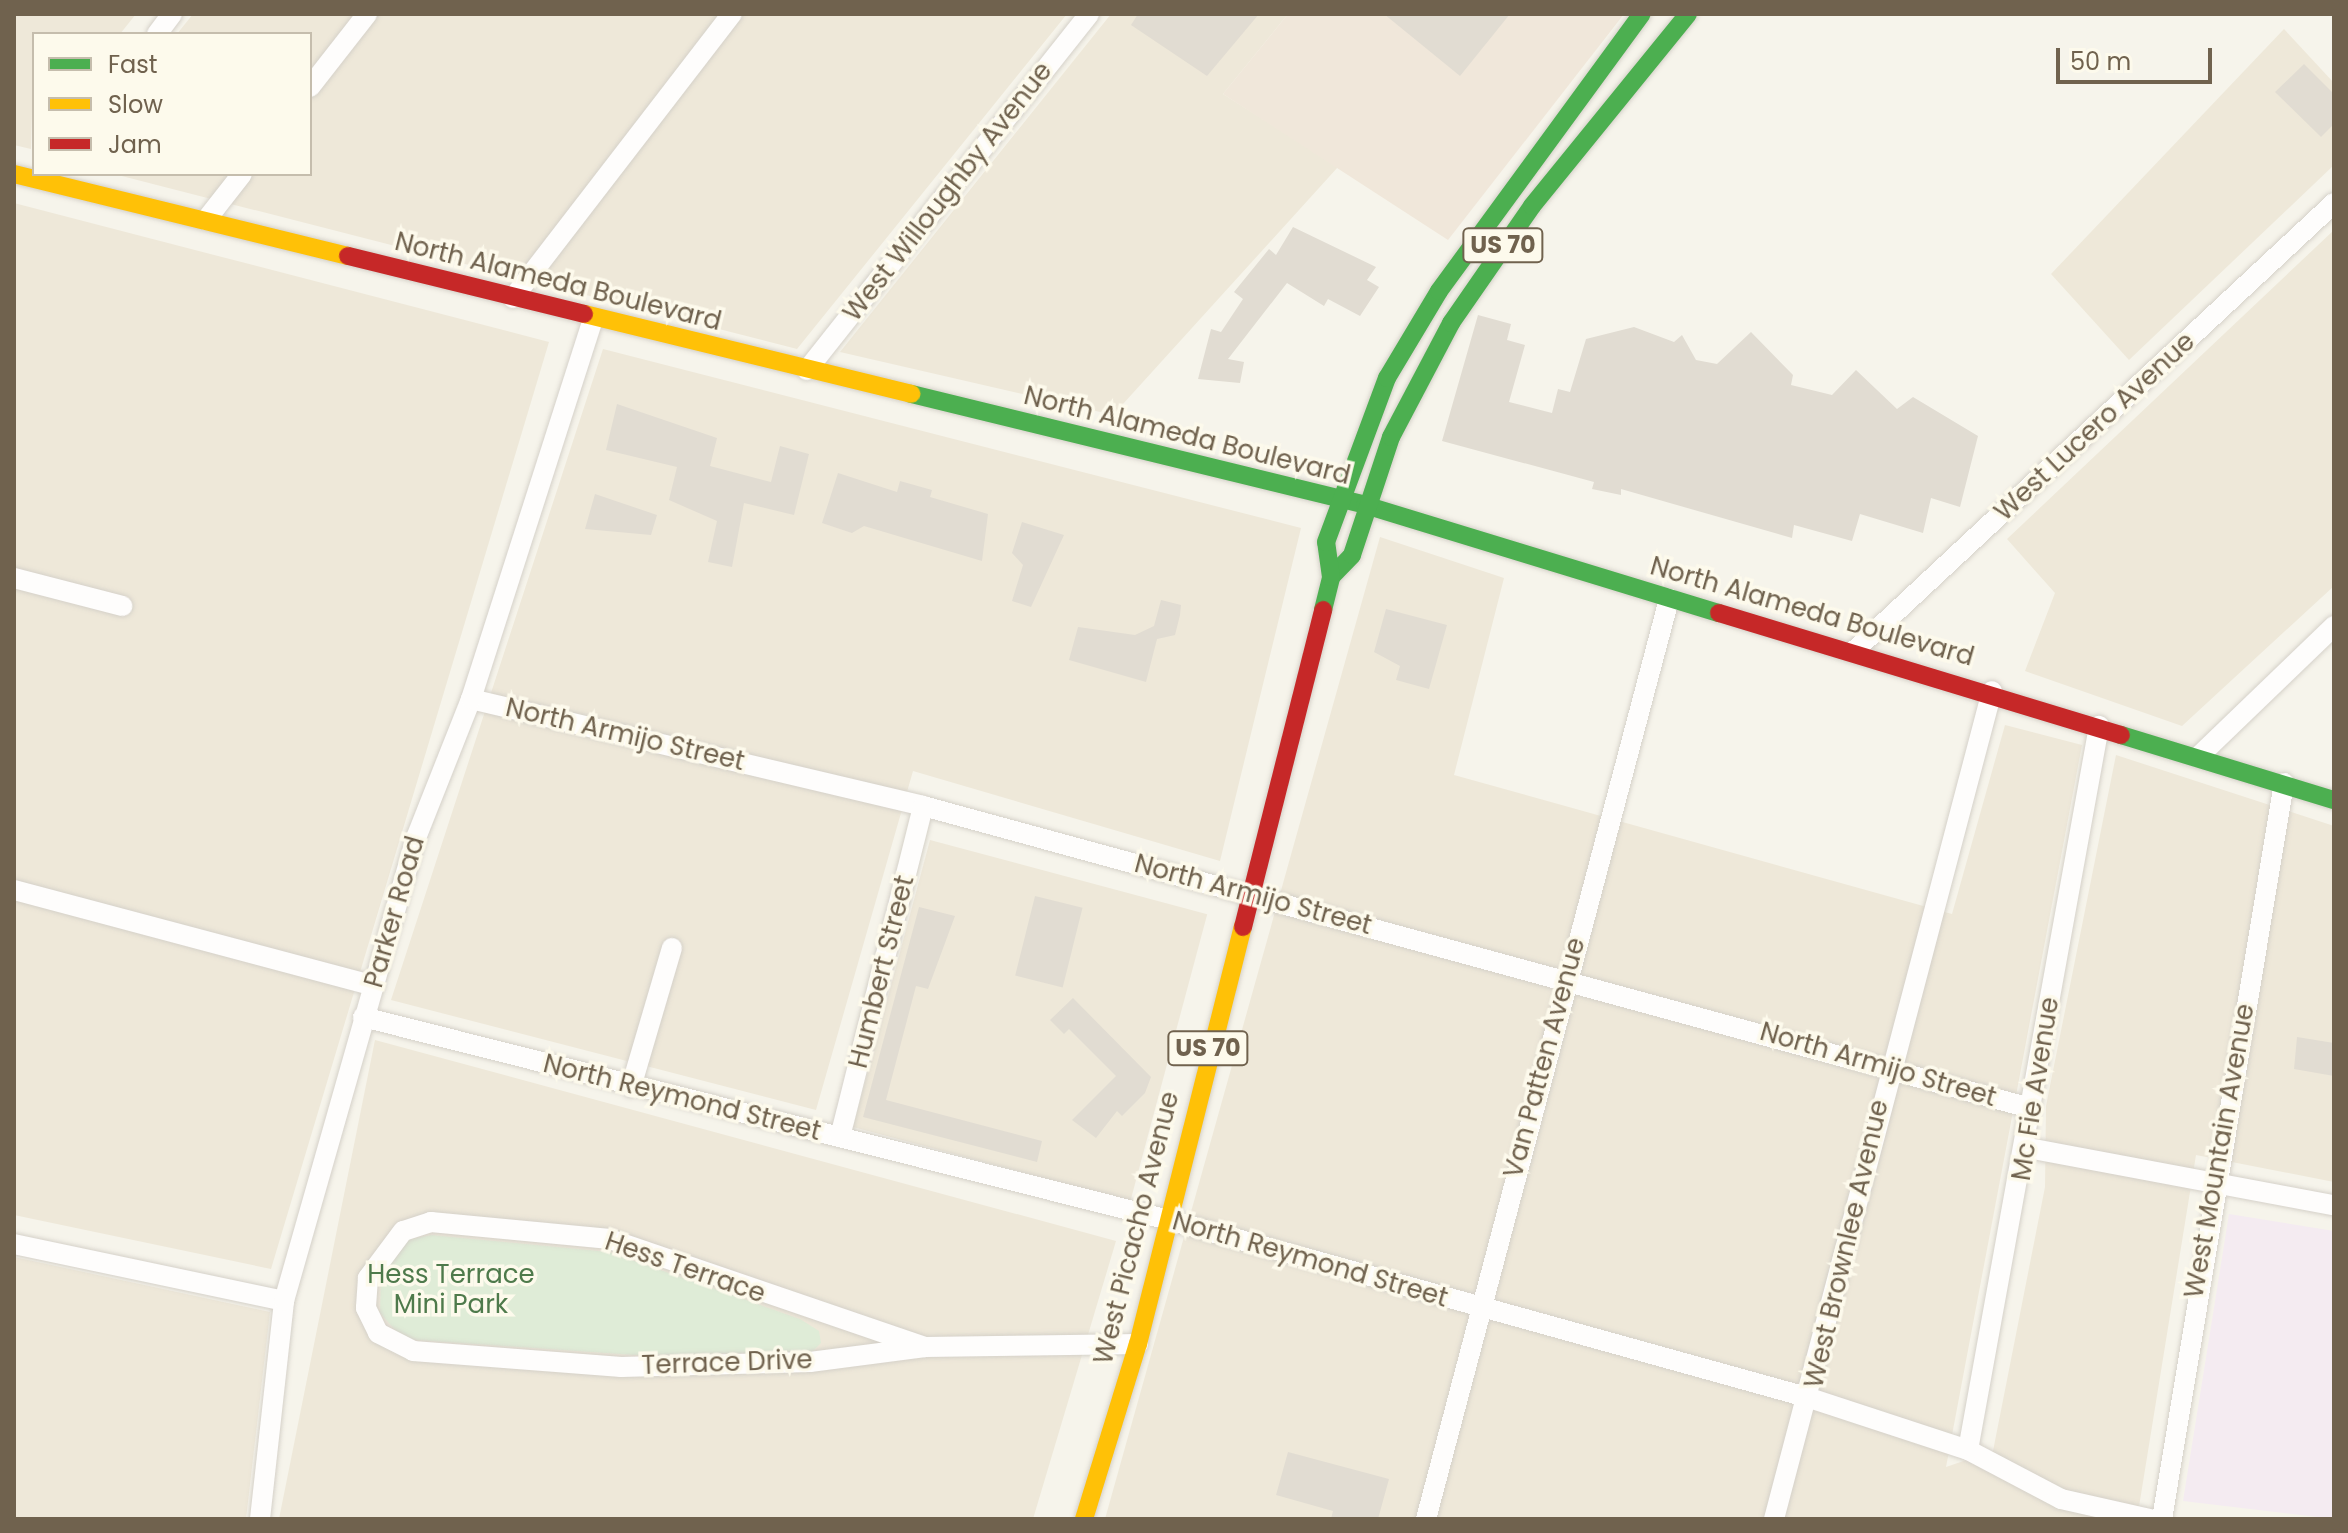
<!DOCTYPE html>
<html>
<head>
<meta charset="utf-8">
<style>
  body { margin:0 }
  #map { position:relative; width:2348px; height:1533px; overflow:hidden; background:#f6f4eb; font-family:Poppins,sans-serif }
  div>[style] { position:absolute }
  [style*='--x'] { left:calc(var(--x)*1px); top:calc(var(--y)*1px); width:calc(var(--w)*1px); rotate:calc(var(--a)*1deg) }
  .residential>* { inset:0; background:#eee8d9; transform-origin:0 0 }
  .commercial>* { inset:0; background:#f0e7da }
  .education>* { inset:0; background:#f4ebf1 }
  .green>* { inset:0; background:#dfecd7 }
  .building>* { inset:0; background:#e1dcd2; transform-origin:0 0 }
  .roads { filter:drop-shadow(0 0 2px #d5d1c9) drop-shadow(0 0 2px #d5d1c9) }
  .street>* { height:20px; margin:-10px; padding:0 10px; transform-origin:10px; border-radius:10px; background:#fefdfc }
  .fast>* { height:18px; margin:-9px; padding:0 9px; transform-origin:9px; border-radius:9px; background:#4caf50 }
  .slow>* { height:18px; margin:-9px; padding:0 9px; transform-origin:9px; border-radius:9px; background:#ffc107 }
  .jam>* { height:18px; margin:-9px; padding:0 9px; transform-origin:9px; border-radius:9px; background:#c62828 }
  span { translate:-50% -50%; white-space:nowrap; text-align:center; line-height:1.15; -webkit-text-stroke:7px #fdfaec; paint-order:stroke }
  .shield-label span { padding:2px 6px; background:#fdfaec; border:2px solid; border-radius:6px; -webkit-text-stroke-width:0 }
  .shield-label { font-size:24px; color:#70624e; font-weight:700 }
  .street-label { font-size:26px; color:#70624e }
  .park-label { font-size:26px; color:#4e7a4b }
  .frame { position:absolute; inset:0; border:16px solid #70624e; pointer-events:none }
  .legend { position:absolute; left:32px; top:32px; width:280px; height:144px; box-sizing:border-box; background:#fdfaec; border:2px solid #c5bdad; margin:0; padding:10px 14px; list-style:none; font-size:24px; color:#70624e }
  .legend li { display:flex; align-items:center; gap:16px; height:40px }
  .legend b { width:40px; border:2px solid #c5bdad }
  .scale { position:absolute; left:2056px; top:48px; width:156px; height:36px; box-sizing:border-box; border:4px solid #70624e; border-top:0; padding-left:10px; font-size:24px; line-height:28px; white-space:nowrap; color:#70624e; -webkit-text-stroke:6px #fdfaec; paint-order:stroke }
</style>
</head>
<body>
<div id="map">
  <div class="residential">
    <i style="clip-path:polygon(14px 14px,136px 14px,120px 34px,34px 34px,31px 149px,14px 145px)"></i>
    <i style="clip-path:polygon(193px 14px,1067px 14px,797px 349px,114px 174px,310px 174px,310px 34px,177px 34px)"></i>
    <i style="clip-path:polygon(1111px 14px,1288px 14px,1223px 94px,1338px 167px,1113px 415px,840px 352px)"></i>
    <i style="clip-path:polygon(2284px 29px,2334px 83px,2334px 165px,2129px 360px,2051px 274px)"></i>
    <i style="clip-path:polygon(14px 203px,549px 342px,271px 1269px,14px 1215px)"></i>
    <i style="clip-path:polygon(2334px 230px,2334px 586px,2182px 726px,2025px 671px,2055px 593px,2007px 539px)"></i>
    <i style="clip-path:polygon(603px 349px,1301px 528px,1220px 861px,913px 771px,816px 1110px,391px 1000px)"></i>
    <i style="clip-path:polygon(1380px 537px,1504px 578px,1454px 775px,1952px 914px,2005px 725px,2082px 745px,1946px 1467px,1993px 1451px,2045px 1187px,2046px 1106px,2116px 755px,2334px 826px,2334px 1182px,2196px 1155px,2137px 1519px,1105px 1519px)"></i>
    <i style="left:930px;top:840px;width:287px;height:297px;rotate:15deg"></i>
    <i style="clip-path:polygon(375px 1040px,1116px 1241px,1033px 1519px,279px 1519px)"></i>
    <i style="clip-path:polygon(14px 1257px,270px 1312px,246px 1519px,14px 1519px)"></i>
  </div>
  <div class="commercial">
    <i style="clip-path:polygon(1288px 14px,1624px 14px,1448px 240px,1223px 94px)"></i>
  </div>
  <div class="education">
    <i style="clip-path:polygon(2229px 1214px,2334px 1231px,2334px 1519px,2183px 1501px)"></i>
  </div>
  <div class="green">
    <i style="clip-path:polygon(431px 1235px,609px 1252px,800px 1319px,819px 1331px,821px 1343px,812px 1352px,634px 1355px,403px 1339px,380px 1313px,381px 1273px,407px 1240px)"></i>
  </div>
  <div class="building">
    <i style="clip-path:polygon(1138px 14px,1259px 14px,1207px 76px,1131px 25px)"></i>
    <i style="clip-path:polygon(1384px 14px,1510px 14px,1460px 76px)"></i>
    <i style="clip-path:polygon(2304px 64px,2334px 94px,2334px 124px,2321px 137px,2275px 92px)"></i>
    <i style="clip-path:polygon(1293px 227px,1376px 267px,1367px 280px,1379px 287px,1360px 316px,1328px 299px,1324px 306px,1287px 283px,1228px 359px,1244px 362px,1240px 383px,1198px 379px,1211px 329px,1221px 332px,1243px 299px,1234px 292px,1269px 249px,1276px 255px)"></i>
    <i style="clip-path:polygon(1478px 315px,1511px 324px,1507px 340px,1525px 345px,1509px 402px,1552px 413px,1558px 389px,1570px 392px,1586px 339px,1634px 327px,1674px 342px,1682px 335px,1696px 360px,1717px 364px,1751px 332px,1793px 375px,1791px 385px,1832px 395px,1856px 370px,1897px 409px,1913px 397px,1978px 436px,1960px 507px,1931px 498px,1923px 533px,1860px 514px,1852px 541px,1794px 525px,1792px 538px,1621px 489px,1621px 495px,1592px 489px,1594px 482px,1442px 441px)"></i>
    <i style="clip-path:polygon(617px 404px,717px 438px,710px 466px,771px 482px,780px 446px,809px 454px,794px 515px,744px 503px,732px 567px,708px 562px,717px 521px,669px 500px,677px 467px,606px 450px)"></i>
    <i style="clip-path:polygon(838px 473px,897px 492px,900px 481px,932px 490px,930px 497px,988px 514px,982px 561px,864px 526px,852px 533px,822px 523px)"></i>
    <i style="clip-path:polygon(595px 494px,657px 515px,651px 535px,585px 529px)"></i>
    <i style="clip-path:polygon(1022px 522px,1064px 535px,1031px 607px,1012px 601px,1023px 565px,1012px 553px)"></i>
    <i style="clip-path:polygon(1161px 600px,1181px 605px,1180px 615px,1175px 635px,1157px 639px,1146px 682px,1069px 660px,1078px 627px,1135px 635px,1154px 626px)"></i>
    <i style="clip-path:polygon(1386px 609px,1447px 625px,1429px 689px,1396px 680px,1400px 666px,1374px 652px)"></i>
    <i style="left:1035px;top:896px;width:49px;height:82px;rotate:14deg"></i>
    <i style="clip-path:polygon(919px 907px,955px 916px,928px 989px,916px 986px,886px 1100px,1042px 1141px,1037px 1162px,863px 1117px)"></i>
    <i style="clip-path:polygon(1073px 998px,1151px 1077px,1145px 1093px,1122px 1116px,1117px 1111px,1096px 1138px,1072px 1120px,1116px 1076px,1069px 1029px,1064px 1034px,1050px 1020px)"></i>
    <i style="clip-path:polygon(2297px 1037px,2334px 1043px,2334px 1076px,2294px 1069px)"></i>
    <i style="clip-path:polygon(1288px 1452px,1389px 1479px,1378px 1519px,1331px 1519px,1333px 1511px,1276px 1495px)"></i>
  </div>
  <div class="roads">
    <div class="street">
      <i style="--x:157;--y:34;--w:25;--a:-53"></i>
      <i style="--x:310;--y:87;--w:93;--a:-52"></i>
      <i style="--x:206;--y:220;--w:58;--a:-52"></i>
      <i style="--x:513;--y:298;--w:359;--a:-52.4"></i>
      <i style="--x:807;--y:370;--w:454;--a:-51.6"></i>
      <i style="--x:14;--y:578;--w:112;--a:14.5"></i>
      <i style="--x:1855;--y:650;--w:655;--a:-43.02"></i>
      <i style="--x:471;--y:699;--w:464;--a:13.3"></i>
      <i style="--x:923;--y:806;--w:1147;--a:15.26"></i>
      <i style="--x:2198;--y:757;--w:189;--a:-43.9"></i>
      <i style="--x:14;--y:890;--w:373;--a:14.9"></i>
      <i style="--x:363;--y:1017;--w:827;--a:14.14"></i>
      <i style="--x:1165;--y:1219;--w:669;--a:15.51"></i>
      <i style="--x:1810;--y:1398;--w:166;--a:18.2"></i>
      <i style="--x:1968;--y:1450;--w:105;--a:27.8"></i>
      <i style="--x:2061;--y:1499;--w:91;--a:12.7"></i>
      <i style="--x:631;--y:1087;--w:145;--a:-73.6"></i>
      <i style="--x:840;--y:1137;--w:341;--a:-75.9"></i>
      <i style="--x:2028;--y:1148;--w:311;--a:10.6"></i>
      <i style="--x:14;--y:1244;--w:276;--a:11.9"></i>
      <i style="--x:925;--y:1347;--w:333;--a:-161.1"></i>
      <i style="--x:610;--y:1239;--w:180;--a:-174.6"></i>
      <i style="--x:431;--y:1222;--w:29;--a:162"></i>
      <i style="--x:403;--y:1231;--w:59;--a:126.7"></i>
      <i style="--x:368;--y:1278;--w:30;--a:94"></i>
      <i style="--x:366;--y:1308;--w:28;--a:64"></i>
      <i style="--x:378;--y:1333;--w:39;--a:27"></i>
      <i style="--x:413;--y:1351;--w:209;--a:4.4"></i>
      <i style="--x:621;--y:1367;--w:189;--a:-1.5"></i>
      <i style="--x:810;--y:1362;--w:116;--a:-7.4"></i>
      <i style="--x:925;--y:1347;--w:213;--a:-0.8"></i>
      <i style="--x:1968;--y:1450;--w:736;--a:-79.74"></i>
      <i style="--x:260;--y:1519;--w:219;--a:-83.7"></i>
      <i style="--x:284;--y:1301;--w:481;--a:-74.1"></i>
      <i style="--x:416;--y:838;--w:149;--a:-68.4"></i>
      <i style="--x:471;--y:699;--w:397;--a:-72.2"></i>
      <i style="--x:1426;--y:1519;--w:952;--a:-75.2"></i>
      <i style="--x:1774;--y:1519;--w:856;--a:-75.25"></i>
      <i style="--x:2162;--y:1519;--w:746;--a:-80.59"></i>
    </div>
    <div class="fast">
      <i style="--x:911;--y:394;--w:467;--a:13.7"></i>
      <i style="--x:1365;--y:505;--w:370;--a:17"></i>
      <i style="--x:1331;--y:577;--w:30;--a:-46"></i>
      <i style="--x:1352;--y:555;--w:124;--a:-71.7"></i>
      <i style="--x:1391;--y:437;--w:129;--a:-62.2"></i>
      <i style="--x:1451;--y:323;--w:142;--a:-55.3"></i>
      <i style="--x:1532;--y:206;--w:247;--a:-50.9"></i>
      <i style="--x:1323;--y:610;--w:34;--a:-76"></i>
      <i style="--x:1331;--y:577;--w:35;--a:-98"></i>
      <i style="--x:1326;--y:542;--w:175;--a:-69.6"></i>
      <i style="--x:1387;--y:378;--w:101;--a:-59.1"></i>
      <i style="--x:1439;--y:291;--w:343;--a:-53.8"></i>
      <i style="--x:2121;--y:735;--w:223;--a:17"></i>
    </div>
    <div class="slow">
      <i style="--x:14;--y:174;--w:344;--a:13.8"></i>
      <i style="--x:584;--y:314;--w:337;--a:13.7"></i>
      <i style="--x:1084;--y:1519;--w:183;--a:-72.9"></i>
      <i style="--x:1138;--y:1344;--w:430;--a:-75.9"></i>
    </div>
    <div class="jam">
      <i style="--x:348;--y:256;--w:243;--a:13.8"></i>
      <i style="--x:1719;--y:613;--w:420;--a:16.9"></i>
      <i style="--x:1243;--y:927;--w:327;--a:-75.8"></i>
    </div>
  </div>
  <div class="shield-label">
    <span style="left:1503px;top:245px">US 70</span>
    <span style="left:1208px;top:1048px">US 70</span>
  </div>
  <div class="street-label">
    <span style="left:948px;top:192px;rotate:-52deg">West Willoughby Avenue</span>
    <span style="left:558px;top:282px;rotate:14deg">North Alameda Boulevard</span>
    <span style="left:2095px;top:427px;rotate:-43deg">West Lucero Avenue</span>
    <span style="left:1187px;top:436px;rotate:14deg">North Alameda Boulevard</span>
    <span style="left:1812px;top:612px;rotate:16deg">North Alameda Boulevard</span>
    <span style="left:625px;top:735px;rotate:13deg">North Armijo Street</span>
    <span style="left:1253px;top:895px;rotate:15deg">North Armijo Street</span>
    <span style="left:395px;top:912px;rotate:-74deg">Parker Road</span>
    <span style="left:882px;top:972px;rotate:-76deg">Humbert Street</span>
    <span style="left:1545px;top:1058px;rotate:-75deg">Van Patten Avenue</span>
    <span style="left:1878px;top:1065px;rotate:16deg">North Armijo Street</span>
    <span style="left:2036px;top:1089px;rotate:-81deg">Mc Fie Avenue</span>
    <span style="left:682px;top:1098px;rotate:14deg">North Reymond Street</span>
    <span style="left:2220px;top:1151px;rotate:-80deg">West Mountain Avenue</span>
    <span style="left:1137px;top:1228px;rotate:-76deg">West Picacho Avenue</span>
    <span style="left:1847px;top:1244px;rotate:-77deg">West Brownlee Avenue</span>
    <span style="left:1310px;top:1260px;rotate:16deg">North Reymond Street</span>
    <span style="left:685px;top:1268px;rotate:19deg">Hess Terrace</span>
    <span style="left:727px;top:1363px;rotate:-2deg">Terrace Drive</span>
  </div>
  <div class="park-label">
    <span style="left:451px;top:1290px">Hess Terrace<br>Mini Park</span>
  </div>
  <div class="frame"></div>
  <ul class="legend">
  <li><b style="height:10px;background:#4caf50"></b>Fast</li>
  <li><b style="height:10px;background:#ffc107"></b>Slow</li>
  <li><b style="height:10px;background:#c62828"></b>Jam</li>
  </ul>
  <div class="scale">50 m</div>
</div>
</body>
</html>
